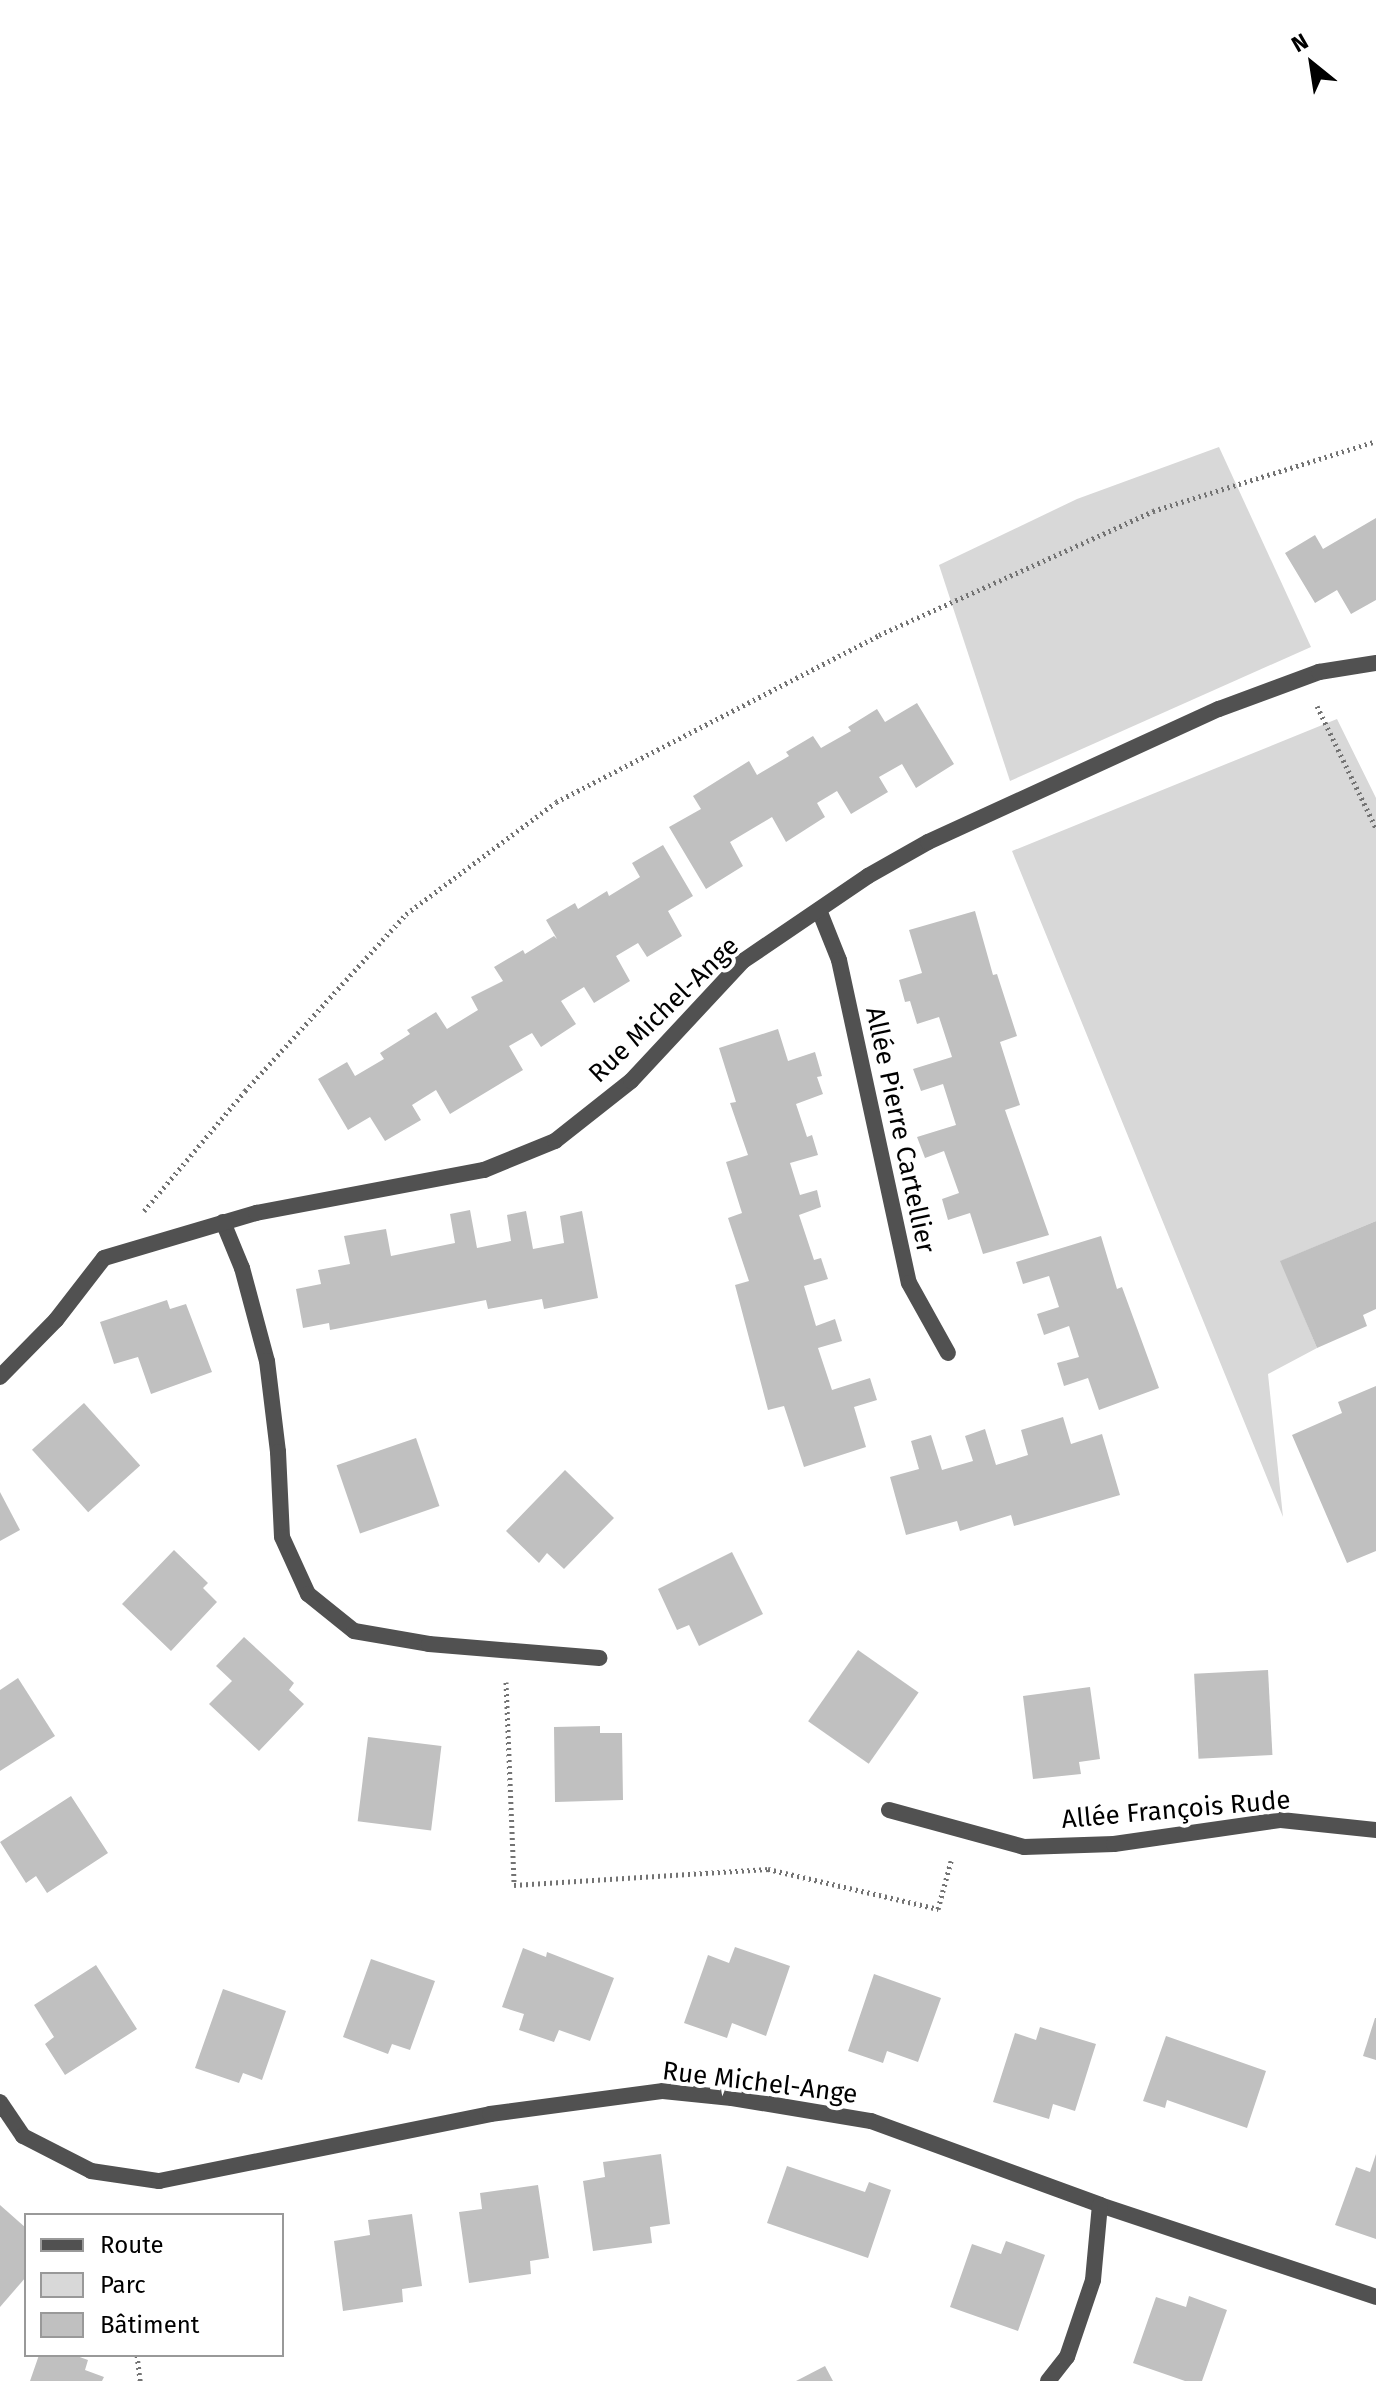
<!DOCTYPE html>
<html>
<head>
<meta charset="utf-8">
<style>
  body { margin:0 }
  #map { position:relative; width:1376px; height:2381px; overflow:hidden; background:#fff; font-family:"Fira Sans",sans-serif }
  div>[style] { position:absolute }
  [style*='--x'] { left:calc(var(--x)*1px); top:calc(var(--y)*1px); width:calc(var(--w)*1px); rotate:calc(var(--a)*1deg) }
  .green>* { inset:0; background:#d8d8d8 }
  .building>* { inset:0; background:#c0c0c0; transform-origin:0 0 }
  .path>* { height:5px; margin-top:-2.5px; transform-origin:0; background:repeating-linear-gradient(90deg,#737373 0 2px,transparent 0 6px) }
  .minor>* { height:16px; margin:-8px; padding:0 8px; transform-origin:8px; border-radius:8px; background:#515151 }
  span { translate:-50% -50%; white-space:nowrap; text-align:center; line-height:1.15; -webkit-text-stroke:8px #fff; paint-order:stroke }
  .street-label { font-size:26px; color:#000 }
  .legend { position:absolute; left:24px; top:2213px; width:260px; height:144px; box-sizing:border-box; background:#fff; border:2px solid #999; margin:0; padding:10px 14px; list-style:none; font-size:24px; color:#000 }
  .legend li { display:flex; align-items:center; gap:16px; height:40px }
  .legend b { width:40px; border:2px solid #999 }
  .north { position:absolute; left:1272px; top:24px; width:80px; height:80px; -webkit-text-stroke:6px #fff; paint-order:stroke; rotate:330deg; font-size:22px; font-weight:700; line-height:32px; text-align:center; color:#000 }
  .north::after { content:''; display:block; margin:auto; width:28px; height:36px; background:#000; clip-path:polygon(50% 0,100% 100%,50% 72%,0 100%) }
</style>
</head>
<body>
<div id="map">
  <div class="green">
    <i style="clip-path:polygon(1219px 447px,1311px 647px,1010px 781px,939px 565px,1077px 499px)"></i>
    <i style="clip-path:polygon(1337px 719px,1376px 798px,1376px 1221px,1281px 1261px,1317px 1348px,1268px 1374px,1283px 1517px,1012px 851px)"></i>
  </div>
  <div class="building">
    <i style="clip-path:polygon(1376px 518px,1376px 600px,1351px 614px,1337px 590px,1315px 603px,1285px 553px,1315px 535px,1323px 549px)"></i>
    <i style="clip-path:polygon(917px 703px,954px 764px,916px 788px,902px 764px,879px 777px,888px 792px,851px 814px,837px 791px,817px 803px,825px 817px,786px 842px,772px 817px,730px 842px,743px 866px,706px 889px,669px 827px,701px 809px,693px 796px,749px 761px,757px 775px,789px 756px,786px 752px,813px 736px,821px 748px,851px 731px,848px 727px,877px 709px,885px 722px)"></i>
    <i style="clip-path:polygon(663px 845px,693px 896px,668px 911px,682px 936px,647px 957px,638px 943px,616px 956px,630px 981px,594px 1003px,584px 987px,561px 1001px,576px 1024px,541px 1047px,532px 1033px,509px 1046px,523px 1070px,450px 1114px,436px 1090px,412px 1105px,421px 1120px,385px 1141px,370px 1117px,348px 1130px,318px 1079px,347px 1062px,355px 1076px,384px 1059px,380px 1053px,410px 1034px,407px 1030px,436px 1012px,447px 1029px,478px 1010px,471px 997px,503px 981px,494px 967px,523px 950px,525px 954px,554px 936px,557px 939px,546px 920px,575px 903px,578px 909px,607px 891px,609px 896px,640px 877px,632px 863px)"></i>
    <i style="clip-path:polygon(975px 911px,993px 975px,997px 974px,1017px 1036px,1000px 1042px,1020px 1105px,1005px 1110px,1049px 1235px,983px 1254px,970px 1213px,948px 1220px,942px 1199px,959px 1193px,944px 1151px,925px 1158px,917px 1137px,956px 1125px,943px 1084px,921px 1091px,913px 1069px,952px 1057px,939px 1017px,917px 1024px,910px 1001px,905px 1002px,899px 980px,922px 973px,909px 930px)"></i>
    <i style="clip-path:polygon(778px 1029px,788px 1061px,815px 1052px,822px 1076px,817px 1077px,823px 1094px,796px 1104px,807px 1137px,812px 1135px,818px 1155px,790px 1163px,800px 1195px,817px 1190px,821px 1207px,799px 1215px,814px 1260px,821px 1258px,828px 1279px,804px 1286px,816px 1326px,835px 1319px,842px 1341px,818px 1348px,832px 1390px,870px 1378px,877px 1400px,854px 1407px,866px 1447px,804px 1467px,784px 1406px,768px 1410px,735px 1285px,749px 1281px,728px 1218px,742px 1213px,726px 1162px,748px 1155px,730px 1103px,736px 1102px,719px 1048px)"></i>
    <i style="clip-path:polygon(470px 1210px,477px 1248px,511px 1241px,507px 1215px,526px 1211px,533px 1249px,564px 1243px,560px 1216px,582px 1211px,598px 1298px,544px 1309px,542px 1299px,488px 1309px,486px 1300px,330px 1330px,329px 1323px,303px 1328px,296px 1289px,321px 1284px,318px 1270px,350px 1264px,344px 1236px,386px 1229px,391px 1256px,455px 1243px,450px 1214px)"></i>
    <i style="clip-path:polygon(1376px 1221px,1376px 1309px,1363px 1315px,1367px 1326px,1317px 1348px,1280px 1261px)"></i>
    <i style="clip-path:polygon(1101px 1236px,1117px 1289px,1122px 1287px,1159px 1388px,1099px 1410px,1088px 1378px,1064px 1386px,1057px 1363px,1079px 1357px,1069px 1326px,1044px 1335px,1037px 1314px,1059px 1307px,1049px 1276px,1023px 1284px,1016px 1262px)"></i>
    <i style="clip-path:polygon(167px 1300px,170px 1309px,186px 1304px,212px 1372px,151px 1394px,138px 1357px,114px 1364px,100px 1322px)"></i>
    <i style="clip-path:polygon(1376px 1386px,1376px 1551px,1347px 1563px,1292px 1435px,1342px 1413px,1338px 1402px)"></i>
    <i style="left:84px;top:1403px;width:84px;height:70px;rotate:48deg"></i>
    <i style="clip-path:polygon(1063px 1417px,1071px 1444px,1102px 1434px,1120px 1495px,1014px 1526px,1011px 1515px,960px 1531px,957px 1521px,906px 1535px,890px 1477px,919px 1469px,911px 1441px,931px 1435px,942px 1470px,973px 1461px,965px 1436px,985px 1429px,996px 1465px,1028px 1455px,1021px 1430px)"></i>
    <i style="left:416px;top:1438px;width:72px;height:84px;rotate:71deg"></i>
    <i style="clip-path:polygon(565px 1470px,614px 1518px,564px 1569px,547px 1553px,539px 1563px,506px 1531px)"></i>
    <i style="clip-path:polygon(0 1492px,20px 1530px,0 1541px)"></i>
    <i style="clip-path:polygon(174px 1550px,208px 1583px,203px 1588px,217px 1602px,171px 1651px,122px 1604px)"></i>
    <i style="clip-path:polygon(732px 1552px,763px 1614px,699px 1646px,689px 1625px,677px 1630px,658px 1589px)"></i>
    <i style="clip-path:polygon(244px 1637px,294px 1683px,289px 1690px,304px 1704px,259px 1751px,209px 1704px,232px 1681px,216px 1666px)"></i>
    <i style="left:858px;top:1650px;width:74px;height:87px;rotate:35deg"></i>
    <i style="left:1268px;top:1670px;width:85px;height:74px;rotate:87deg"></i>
    <i style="clip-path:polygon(18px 1678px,55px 1736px,0 1771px,0 1690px)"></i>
    <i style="clip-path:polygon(1090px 1687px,1100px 1759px,1079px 1762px,1081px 1774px,1033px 1779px,1023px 1696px)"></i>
    <i style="clip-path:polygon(600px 1726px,600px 1733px,622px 1733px,623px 1800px,555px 1802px,554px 1727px)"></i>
    <i style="left:368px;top:1737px;width:74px;height:85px;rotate:7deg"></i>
    <i style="clip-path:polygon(71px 1796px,108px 1853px,47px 1893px,36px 1876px,26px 1883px,0 1842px)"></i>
    <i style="clip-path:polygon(735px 1947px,790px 1966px,766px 2036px,732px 2023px,727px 2038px,684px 2023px,708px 1955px,729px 1963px)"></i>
    <i style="clip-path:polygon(523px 1948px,546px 1957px,547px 1952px,614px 1978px,590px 2041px,559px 2030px,554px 2042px,519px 2030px,524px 2014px,502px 2007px)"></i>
    <i style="clip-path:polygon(371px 1959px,435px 1981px,410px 2050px,392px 2044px,388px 2054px,343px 2037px)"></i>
    <i style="clip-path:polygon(96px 1965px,137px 2029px,65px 2075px,45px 2044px,54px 2037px,34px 2005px)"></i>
    <i style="clip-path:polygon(874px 1974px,941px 1998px,918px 2062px,887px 2051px,883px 2063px,848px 2051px)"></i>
    <i style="clip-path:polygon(223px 1989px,286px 2011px,262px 2080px,243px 2073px,239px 2083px,195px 2068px)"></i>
    <i style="clip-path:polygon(1375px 2018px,1376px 2018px,1376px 2060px,1363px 2056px)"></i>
    <i style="clip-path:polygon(1040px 2027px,1096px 2044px,1075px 2111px,1053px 2104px,1049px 2119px,993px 2102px,1015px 2033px,1036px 2040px)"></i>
    <i style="clip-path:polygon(1166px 2036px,1266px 2071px,1247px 2128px,1167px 2100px,1165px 2108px,1143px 2101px)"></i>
    <i style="clip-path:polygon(661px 2154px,670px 2224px,650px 2227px,652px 2243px,593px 2251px,583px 2181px,605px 2177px,603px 2162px)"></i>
    <i style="clip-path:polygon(1376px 2154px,1376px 2239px,1335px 2225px,1356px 2167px,1370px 2172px)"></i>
    <i style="clip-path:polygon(787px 2166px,865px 2192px,869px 2182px,891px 2190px,868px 2258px,767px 2223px)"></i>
    <i style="clip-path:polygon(538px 2185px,549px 2258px,530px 2261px,531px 2274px,469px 2283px,459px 2212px,482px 2209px,480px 2193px)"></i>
    <i style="clip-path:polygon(0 2205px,26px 2228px,26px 2277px,0 2307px)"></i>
    <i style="clip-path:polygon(412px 2214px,422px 2286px,402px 2289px,403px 2302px,343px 2311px,334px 2241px,370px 2235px,368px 2220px)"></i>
    <i style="clip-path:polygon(1006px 2241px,1045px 2255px,1018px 2331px,950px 2307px,972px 2244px,1001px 2254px)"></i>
    <i style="clip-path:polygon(1189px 2296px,1227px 2310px,1202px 2381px,1185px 2381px,1133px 2363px,1156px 2297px,1186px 2307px)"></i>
    <i style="clip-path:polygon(39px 2355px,74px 2355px,88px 2360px,85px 2370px,104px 2377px,102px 2381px,30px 2381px)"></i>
    <i style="clip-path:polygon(825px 2366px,833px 2381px,796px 2381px)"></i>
  </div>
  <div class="path">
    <i style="--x:1317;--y:706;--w:136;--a:64.2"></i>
    <i style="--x:144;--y:1211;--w:157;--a:-49.9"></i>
    <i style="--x:245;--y:1091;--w:239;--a:-47.7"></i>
    <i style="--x:406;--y:914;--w:187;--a:-36.7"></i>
    <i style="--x:556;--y:802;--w:364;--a:-27.3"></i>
    <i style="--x:879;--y:635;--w:301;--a:-24.3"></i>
    <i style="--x:1153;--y:511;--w:234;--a:-17.4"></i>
    <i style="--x:506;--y:1682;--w:203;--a:87.7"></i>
    <i style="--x:514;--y:1885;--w:255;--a:-3.6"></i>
    <i style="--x:768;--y:1869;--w:175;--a:13.2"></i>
    <i style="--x:938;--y:1909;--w:50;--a:-74.8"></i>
    <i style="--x:137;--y:2355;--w:26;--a:83"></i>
  </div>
  <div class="minor">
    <i style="--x:819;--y:910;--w:54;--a:68.2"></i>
    <i style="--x:839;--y:960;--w:330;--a:77.8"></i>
    <i style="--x:909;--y:1283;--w:80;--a:60.9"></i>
    <i style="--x:223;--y:1222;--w:50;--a:67.6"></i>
    <i style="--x:242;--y:1268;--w:96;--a:75"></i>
    <i style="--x:267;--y:1361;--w:92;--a:83.1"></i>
    <i style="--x:278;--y:1452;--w:85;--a:87.3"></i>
    <i style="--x:282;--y:1537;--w:63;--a:65.5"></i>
    <i style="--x:308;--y:1594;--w:59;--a:38.8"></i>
    <i style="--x:354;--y:1631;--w:76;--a:9.8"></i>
    <i style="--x:429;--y:1644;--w:171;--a:4.7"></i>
    <i style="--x:0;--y:1377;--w:80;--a:-45.5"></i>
    <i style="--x:56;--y:1320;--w:78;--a:-52.3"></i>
    <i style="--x:104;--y:1258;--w:159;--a:-16.5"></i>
    <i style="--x:256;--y:1213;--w:232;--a:-10.7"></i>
    <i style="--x:484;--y:1170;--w:77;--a:-22.2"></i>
    <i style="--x:555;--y:1141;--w:97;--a:-38.3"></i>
    <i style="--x:631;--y:1081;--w:164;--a:-47"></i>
    <i style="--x:743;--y:961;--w:151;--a:-34.2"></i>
    <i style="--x:868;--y:876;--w:69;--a:-29.5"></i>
    <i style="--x:928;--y:842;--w:320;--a:-24.6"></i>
    <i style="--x:1219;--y:709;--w:107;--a:-20.3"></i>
    <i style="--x:1319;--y:672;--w:58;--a:-9"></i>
    <i style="--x:889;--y:1810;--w:140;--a:15.3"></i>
    <i style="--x:1024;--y:1847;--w:90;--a:-1.9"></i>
    <i style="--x:1114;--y:1844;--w:169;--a:-8.2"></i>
    <i style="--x:1281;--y:1820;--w:96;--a:6"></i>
    <i style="--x:0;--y:2102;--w:41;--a:55.9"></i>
    <i style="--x:23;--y:2136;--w:76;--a:27.2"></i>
    <i style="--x:91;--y:2171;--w:69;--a:8.4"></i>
    <i style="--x:159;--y:2181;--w:338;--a:-11.4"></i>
    <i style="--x:490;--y:2114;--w:175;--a:-7.6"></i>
    <i style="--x:663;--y:2091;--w:69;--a:5.8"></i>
    <i style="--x:732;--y:2098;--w:141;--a:9.4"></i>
    <i style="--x:871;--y:2121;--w:244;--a:20.1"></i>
    <i style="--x:1100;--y:2205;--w:291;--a:18.4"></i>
    <i style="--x:1048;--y:2381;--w:31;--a:-52"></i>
    <i style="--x:1067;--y:2357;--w:81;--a:-71.3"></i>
    <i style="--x:1093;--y:2280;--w:75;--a:-84.7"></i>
  </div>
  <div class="street-label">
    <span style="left:664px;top:1010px;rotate:-44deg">Rue Michel-Ange</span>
    <span style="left:900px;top:1130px;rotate:78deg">Allée Pierre Cartellier</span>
    <span style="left:1176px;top:1810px;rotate:-5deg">Allée François Rude</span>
    <span style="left:760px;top:2083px;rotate:7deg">Rue Michel-Ange</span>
  </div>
  <ul class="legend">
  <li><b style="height:10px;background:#515151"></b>Route</li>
  <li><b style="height:22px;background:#d8d8d8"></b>Parc</li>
  <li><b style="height:22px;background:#c0c0c0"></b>Bâtiment</li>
  </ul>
  <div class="north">N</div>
</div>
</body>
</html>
